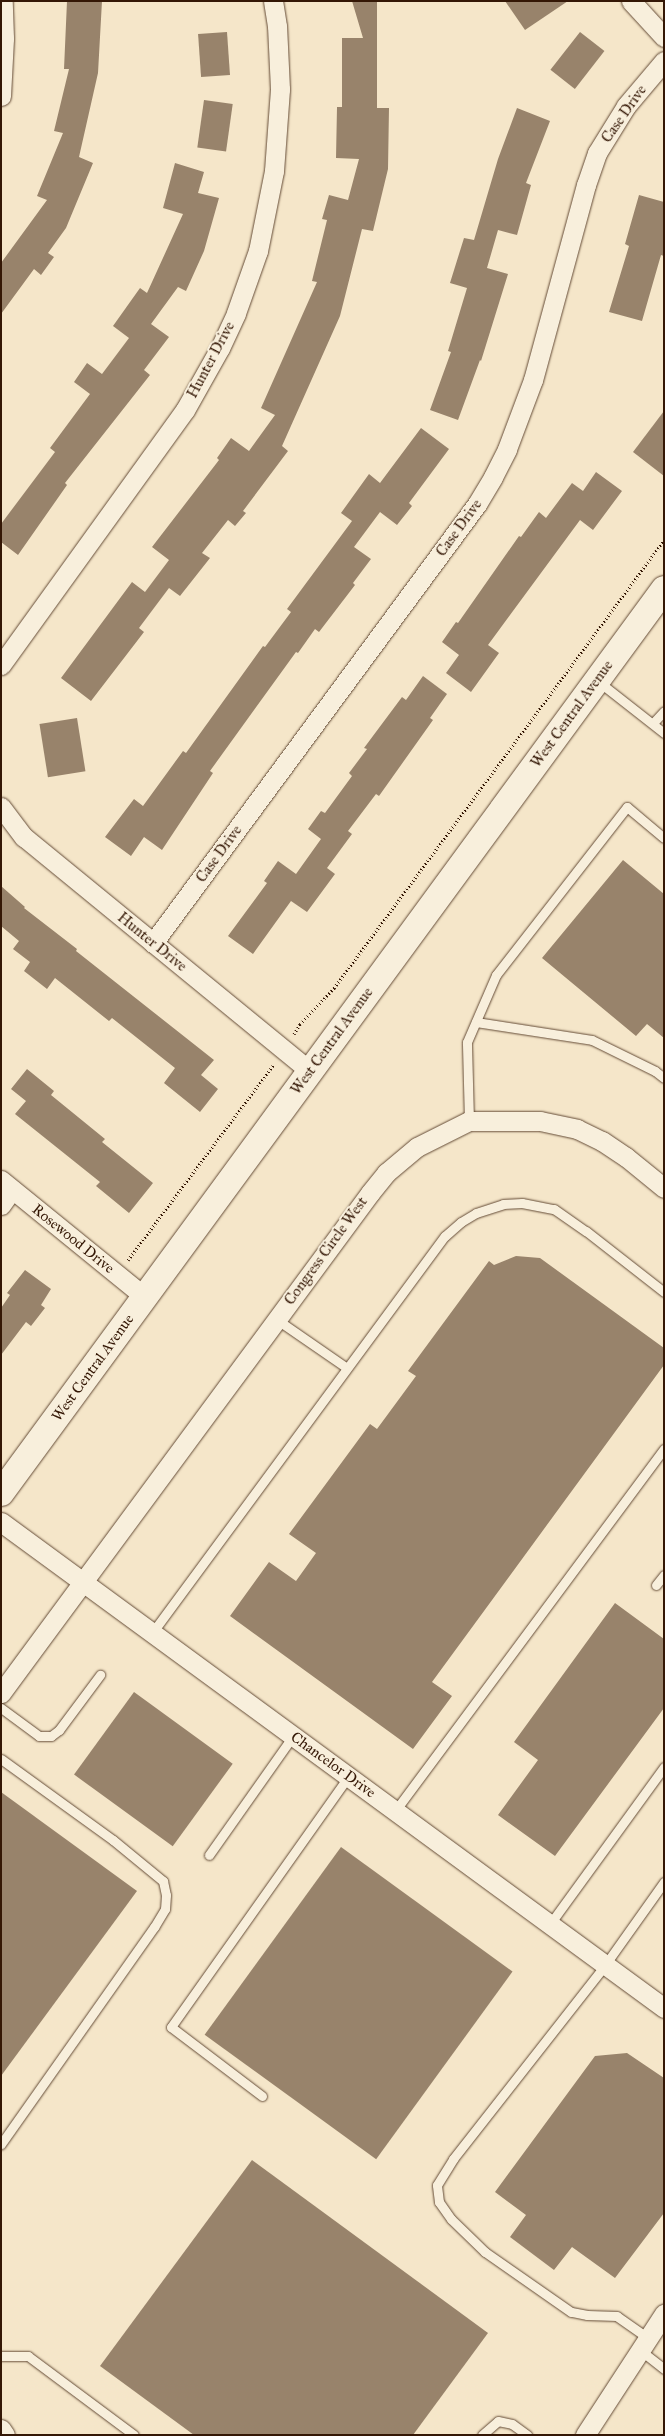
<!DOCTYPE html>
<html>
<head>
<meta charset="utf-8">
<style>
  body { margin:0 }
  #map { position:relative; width:665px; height:2436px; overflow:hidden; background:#f5e6c9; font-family:"IM FELL Great Primer",serif }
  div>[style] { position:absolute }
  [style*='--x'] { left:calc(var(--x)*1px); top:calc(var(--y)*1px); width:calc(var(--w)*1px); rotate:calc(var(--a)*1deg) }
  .building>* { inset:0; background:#98836b; transform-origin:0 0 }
  .path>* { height:3px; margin-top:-1.5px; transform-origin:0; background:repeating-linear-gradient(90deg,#341705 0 1px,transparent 0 3.5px) }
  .roads { filter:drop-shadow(0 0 1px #644b36) drop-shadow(0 0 1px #644b36) }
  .lane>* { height:9px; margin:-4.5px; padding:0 4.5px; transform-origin:4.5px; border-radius:4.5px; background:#f8efdc }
  .street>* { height:19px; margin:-9.5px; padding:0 9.5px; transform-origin:9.5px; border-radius:9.5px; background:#f8efdc }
  .secondary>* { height:26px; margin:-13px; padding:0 13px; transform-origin:13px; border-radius:13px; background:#f8efdc }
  span { translate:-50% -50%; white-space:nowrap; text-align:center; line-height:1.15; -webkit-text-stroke:4px #f8efdc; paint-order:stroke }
  .street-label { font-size:15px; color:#341705 }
  .frame { position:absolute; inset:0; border:2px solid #341705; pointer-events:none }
</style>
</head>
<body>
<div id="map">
  <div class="building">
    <i style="clip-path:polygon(67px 1px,102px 1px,98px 73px,79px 157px,93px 163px,66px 228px,48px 253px,54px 257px,41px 275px,34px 269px,1px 314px,1px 263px,47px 200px,37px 196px,63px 133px,54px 131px,69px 69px,64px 69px)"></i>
    <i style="clip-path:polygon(352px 1px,377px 1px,377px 108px,389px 108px,388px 169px,373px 231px,362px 229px,340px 316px,282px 446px,288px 451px,243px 511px,246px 513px,235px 526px,228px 520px,202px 553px,210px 558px,180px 596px,169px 588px,139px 628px,144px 632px,91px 701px,61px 678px,132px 582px,145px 592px,169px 560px,152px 547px,219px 460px,217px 458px,231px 438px,249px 451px,275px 415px,261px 408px,317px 282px,312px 281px,327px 220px,322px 219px,329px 195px,348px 200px,359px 159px,336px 158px,337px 107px,342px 107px,342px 38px,363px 38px)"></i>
    <i style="clip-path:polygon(505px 1px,568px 1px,525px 30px)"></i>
    <i style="left:227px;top:32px;width:43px;height:29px;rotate:86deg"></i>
    <i style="left:580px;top:32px;width:31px;height:48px;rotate:38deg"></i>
    <i style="left:204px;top:100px;width:29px;height:48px;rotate:8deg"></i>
    <i style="clip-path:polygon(517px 108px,550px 121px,526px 183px,531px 185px,517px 235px,498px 230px,487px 268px,508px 274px,481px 361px,480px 360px,458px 420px,430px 410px,451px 352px,448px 351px,467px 288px,450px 283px,464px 238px,474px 240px,498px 159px)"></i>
    <i style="clip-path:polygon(175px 163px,204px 172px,198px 193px,219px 198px,204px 251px,186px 291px,178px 287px,151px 324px,169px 337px,144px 370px,150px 375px,65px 483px,67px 485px,18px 555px,1px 542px,1px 524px,55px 452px,50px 448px,90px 394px,74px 382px,87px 363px,102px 374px,129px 338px,113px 326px,140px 288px,147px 293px,183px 214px,163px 208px)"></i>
    <i style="clip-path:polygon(639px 195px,664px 202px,664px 256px,661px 255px,642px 321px,609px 312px,629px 246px,625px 244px)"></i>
    <i style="clip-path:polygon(664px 411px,664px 476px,633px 452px)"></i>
    <i style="clip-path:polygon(421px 428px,449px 449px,409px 503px,412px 506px,397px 525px,380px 512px,354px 547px,371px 559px,353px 583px,355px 585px,319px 632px,315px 629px,298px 653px,296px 652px,210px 771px,213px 773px,162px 850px,144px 837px,131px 856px,105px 837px,134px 799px,143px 806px,183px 751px,186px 753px,263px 646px,265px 647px,291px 612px,287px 609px,352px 521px,341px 513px,369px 474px,380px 483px)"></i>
    <i style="clip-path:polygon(596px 472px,622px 491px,593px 530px,580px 520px,488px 645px,499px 653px,471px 692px,446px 673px,459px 655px,442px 642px,456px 622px,458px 623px,519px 536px,521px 537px,539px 512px,546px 518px,572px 483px,583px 491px)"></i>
    <i style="clip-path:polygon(423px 676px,447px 694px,430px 718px,433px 720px,379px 796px,376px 794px,348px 831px,352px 834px,327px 868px,335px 874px,307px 912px,291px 901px,253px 954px,228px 936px,267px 883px,264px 881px,278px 861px,296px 874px,321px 839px,308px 829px,321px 811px,325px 813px,352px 776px,349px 773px,367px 749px,364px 748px,402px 697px,406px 700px)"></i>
    <i style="left:77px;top:718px;width:54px;height:38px;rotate:81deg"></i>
    <i style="clip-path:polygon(623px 860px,664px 894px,664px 1038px,647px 1024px,636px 1036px,542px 958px)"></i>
    <i style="clip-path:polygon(1px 886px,25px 907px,24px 908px,77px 949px,76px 951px,214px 1060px,201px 1075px,218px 1089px,200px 1112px,164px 1083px,175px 1068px,112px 1018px,109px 1021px,55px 978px,47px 989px,24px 971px,30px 962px,13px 949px,19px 941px,1px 926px)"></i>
    <i style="clip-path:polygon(27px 1069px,54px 1091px,51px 1095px,105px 1139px,102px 1142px,153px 1183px,129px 1213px,96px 1186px,100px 1182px,15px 1114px,26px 1101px,11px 1089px)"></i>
    <i style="clip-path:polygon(516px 1256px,540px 1258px,664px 1348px,664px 1365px,432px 1682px,452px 1696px,413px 1749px,230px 1616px,269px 1562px,296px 1581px,316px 1553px,289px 1534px,370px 1424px,377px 1429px,416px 1376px,408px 1371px,489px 1261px,494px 1265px)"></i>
    <i style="clip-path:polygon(25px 1270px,51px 1289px,41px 1305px,45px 1308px,31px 1326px,26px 1322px,1px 1355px,1px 1308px,10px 1295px,7px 1293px)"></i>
    <i style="clip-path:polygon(615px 1603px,664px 1639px,664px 1708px,555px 1856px,498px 1815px,538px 1760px,514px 1742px)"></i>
    <i style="left:134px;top:1692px;width:122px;height:102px;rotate:36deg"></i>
    <i style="clip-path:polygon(1px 1792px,137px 1891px,1px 2076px)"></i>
    <i style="left:341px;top:1847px;width:212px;height:232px;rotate:36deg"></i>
    <i style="clip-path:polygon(627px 2053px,664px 2078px,664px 2213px,615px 2278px,572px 2247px,554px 2270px,510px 2237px,526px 2215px,495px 2192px,595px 2056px)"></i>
    <i style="clip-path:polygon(252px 2160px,488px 2333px,413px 2435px,194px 2435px,100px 2366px)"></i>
  </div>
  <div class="path">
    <i style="--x:294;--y:1034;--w:12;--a:-59"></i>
    <i style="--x:300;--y:1024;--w:50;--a:-46.6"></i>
    <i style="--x:334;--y:988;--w:556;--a:-53.62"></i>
    <i style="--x:128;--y:1260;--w:244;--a:-53.3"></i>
  </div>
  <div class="roads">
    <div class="lane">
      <i style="--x:599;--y:682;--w:83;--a:38.1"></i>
      <i style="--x:653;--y:723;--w:16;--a:-47"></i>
      <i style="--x:476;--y:1022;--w:117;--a:8.8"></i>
      <i style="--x:592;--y:1040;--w:70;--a:26.2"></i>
      <i style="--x:655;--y:1071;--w:11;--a:38"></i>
      <i style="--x:469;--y:1121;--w:79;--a:-91.5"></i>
      <i style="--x:467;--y:1042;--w:73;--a:-66.6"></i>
      <i style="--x:496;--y:975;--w:213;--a:-52.1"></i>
      <i style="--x:627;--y:807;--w:48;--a:40"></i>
      <i style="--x:276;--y:1319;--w:86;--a:34.6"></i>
      <i style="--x:656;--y:1585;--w:13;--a:-51"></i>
      <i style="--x:152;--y:1633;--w:493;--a:-53.6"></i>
      <i style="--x:445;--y:1236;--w:21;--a:-41"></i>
      <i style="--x:461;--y:1222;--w:17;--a:-31"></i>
      <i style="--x:476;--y:1213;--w:28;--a:-18"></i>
      <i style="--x:503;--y:1204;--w:19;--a:-3"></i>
      <i style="--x:522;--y:1203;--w:33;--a:11"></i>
      <i style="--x:554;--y:1209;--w:39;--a:35"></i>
      <i style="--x:586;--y:1231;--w:99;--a:38"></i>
      <i style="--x:1;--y:1708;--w:47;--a:36.4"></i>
      <i style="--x:39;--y:1736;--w:12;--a:0"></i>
      <i style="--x:51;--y:1736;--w:10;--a:-37"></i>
      <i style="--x:59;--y:1730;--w:69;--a:-53.3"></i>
      <i style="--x:1;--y:1759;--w:138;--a:35.9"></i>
      <i style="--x:113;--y:1840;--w:65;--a:39.4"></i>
      <i style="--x:163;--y:1881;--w:14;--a:78"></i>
      <i style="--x:166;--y:1895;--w:14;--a:94"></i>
      <i style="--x:165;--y:1909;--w:21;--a:121"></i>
      <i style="--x:154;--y:1927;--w:266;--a:125.2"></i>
      <i style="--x:395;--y:1811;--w:451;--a:-53.4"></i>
      <i style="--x:209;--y:1855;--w:146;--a:-54.8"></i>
      <i style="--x:550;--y:1924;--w:194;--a:-54"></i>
      <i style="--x:262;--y:2096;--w:114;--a:-142.8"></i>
      <i style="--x:171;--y:2027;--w:306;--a:-54.7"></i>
      <i style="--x:648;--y:2338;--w:38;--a:-145"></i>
      <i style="--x:617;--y:2316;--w:30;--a:-178"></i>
      <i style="--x:587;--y:2315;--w:16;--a:-169"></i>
      <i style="--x:571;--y:2312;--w:105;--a:-145.1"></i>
      <i style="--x:485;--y:2252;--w:47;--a:-135.9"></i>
      <i style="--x:451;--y:2219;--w:21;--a:-125"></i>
      <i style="--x:439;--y:2202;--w:17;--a:-97"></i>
      <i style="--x:437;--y:2185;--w:31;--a:-58"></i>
      <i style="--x:453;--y:2159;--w:246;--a:-51.9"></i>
      <i style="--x:605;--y:1965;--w:102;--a:-54.6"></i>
      <i style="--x:640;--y:2350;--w:31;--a:38"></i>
      <i style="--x:1;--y:2356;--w:27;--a:0"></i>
      <i style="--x:28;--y:2356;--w:132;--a:36.7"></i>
      <i style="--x:482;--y:2435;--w:21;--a:-41"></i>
      <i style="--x:498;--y:2421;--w:14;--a:12"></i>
      <i style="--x:512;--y:2424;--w:19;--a:36"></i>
    </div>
    <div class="street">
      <i style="--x:631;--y:1;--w:49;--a:47.5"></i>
      <i style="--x:1;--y:96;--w:58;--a:-87"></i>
      <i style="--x:4;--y:38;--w:37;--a:-92"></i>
      <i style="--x:1;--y:665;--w:314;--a:-54.2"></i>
      <i style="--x:185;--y:410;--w:71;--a:-60.6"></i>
      <i style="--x:220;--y:348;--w:38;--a:-65"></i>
      <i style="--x:236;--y:313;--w:66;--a:-70.5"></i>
      <i style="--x:258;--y:251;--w:82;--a:-78.7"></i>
      <i style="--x:274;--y:171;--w:82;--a:-85.8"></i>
      <i style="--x:280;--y:89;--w:63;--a:-92.7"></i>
      <i style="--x:277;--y:26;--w:25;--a:-99"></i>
      <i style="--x:1;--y:807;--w:38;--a:53"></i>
      <i style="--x:24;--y:837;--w:370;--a:39.3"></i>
      <i style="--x:153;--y:943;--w:546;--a:-53.57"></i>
      <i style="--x:477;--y:504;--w:31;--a:-59"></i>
      <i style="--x:493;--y:477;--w:31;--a:-63"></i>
      <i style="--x:507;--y:449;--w:74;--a:-69.4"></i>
      <i style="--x:533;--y:380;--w:202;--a:-74.8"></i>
      <i style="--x:586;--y:185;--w:34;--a:-71"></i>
      <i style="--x:597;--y:153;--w:55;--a:-58.3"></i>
      <i style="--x:626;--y:106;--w:59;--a:-49.8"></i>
      <i style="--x:1;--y:1180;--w:186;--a:39.1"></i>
      <i style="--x:1;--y:1205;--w:19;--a:-55"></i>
      <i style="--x:1;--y:1522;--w:822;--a:36.24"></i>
      <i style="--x:1;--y:1693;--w:621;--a:-53.57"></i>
      <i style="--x:370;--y:1193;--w:26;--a:-51"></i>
      <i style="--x:386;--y:1173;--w:40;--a:-40"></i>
      <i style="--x:417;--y:1147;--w:58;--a:-26.6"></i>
      <i style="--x:469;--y:1121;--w:71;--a:0"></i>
      <i style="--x:540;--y:1121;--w:38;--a:12"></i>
      <i style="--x:577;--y:1129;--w:28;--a:26"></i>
      <i style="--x:602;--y:1141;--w:29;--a:34"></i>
      <i style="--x:626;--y:1157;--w:49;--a:39.2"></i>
      <i style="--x:1;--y:2429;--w:7;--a:56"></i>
      <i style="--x:585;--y:2435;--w:145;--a:-56.9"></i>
    </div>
    <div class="secondary">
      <i style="--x:1;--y:1493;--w:1121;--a:-53.74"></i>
    </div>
  </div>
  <div class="street-label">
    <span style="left:624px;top:114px;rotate:-55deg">Case Drive</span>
    <span style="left:211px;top:360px;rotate:-62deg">Hunter Drive</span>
    <span style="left:459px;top:528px;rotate:-54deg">Case Drive</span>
    <span style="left:572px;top:714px;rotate:-54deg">West Central Avenue</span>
    <span style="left:219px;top:854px;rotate:-54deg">Case Drive</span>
    <span style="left:152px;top:942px;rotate:39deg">Hunter Drive</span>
    <span style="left:332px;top:1041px;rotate:-54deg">West Central Avenue</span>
    <span style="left:73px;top:1239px;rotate:39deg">Rosewood Drive</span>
    <span style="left:326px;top:1251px;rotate:-54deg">Congress Circle West</span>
    <span style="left:93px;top:1368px;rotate:-54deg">West Central Avenue</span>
    <span style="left:333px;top:1765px;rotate:36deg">Chancelor Drive</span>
  </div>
  <div class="frame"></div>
</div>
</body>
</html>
